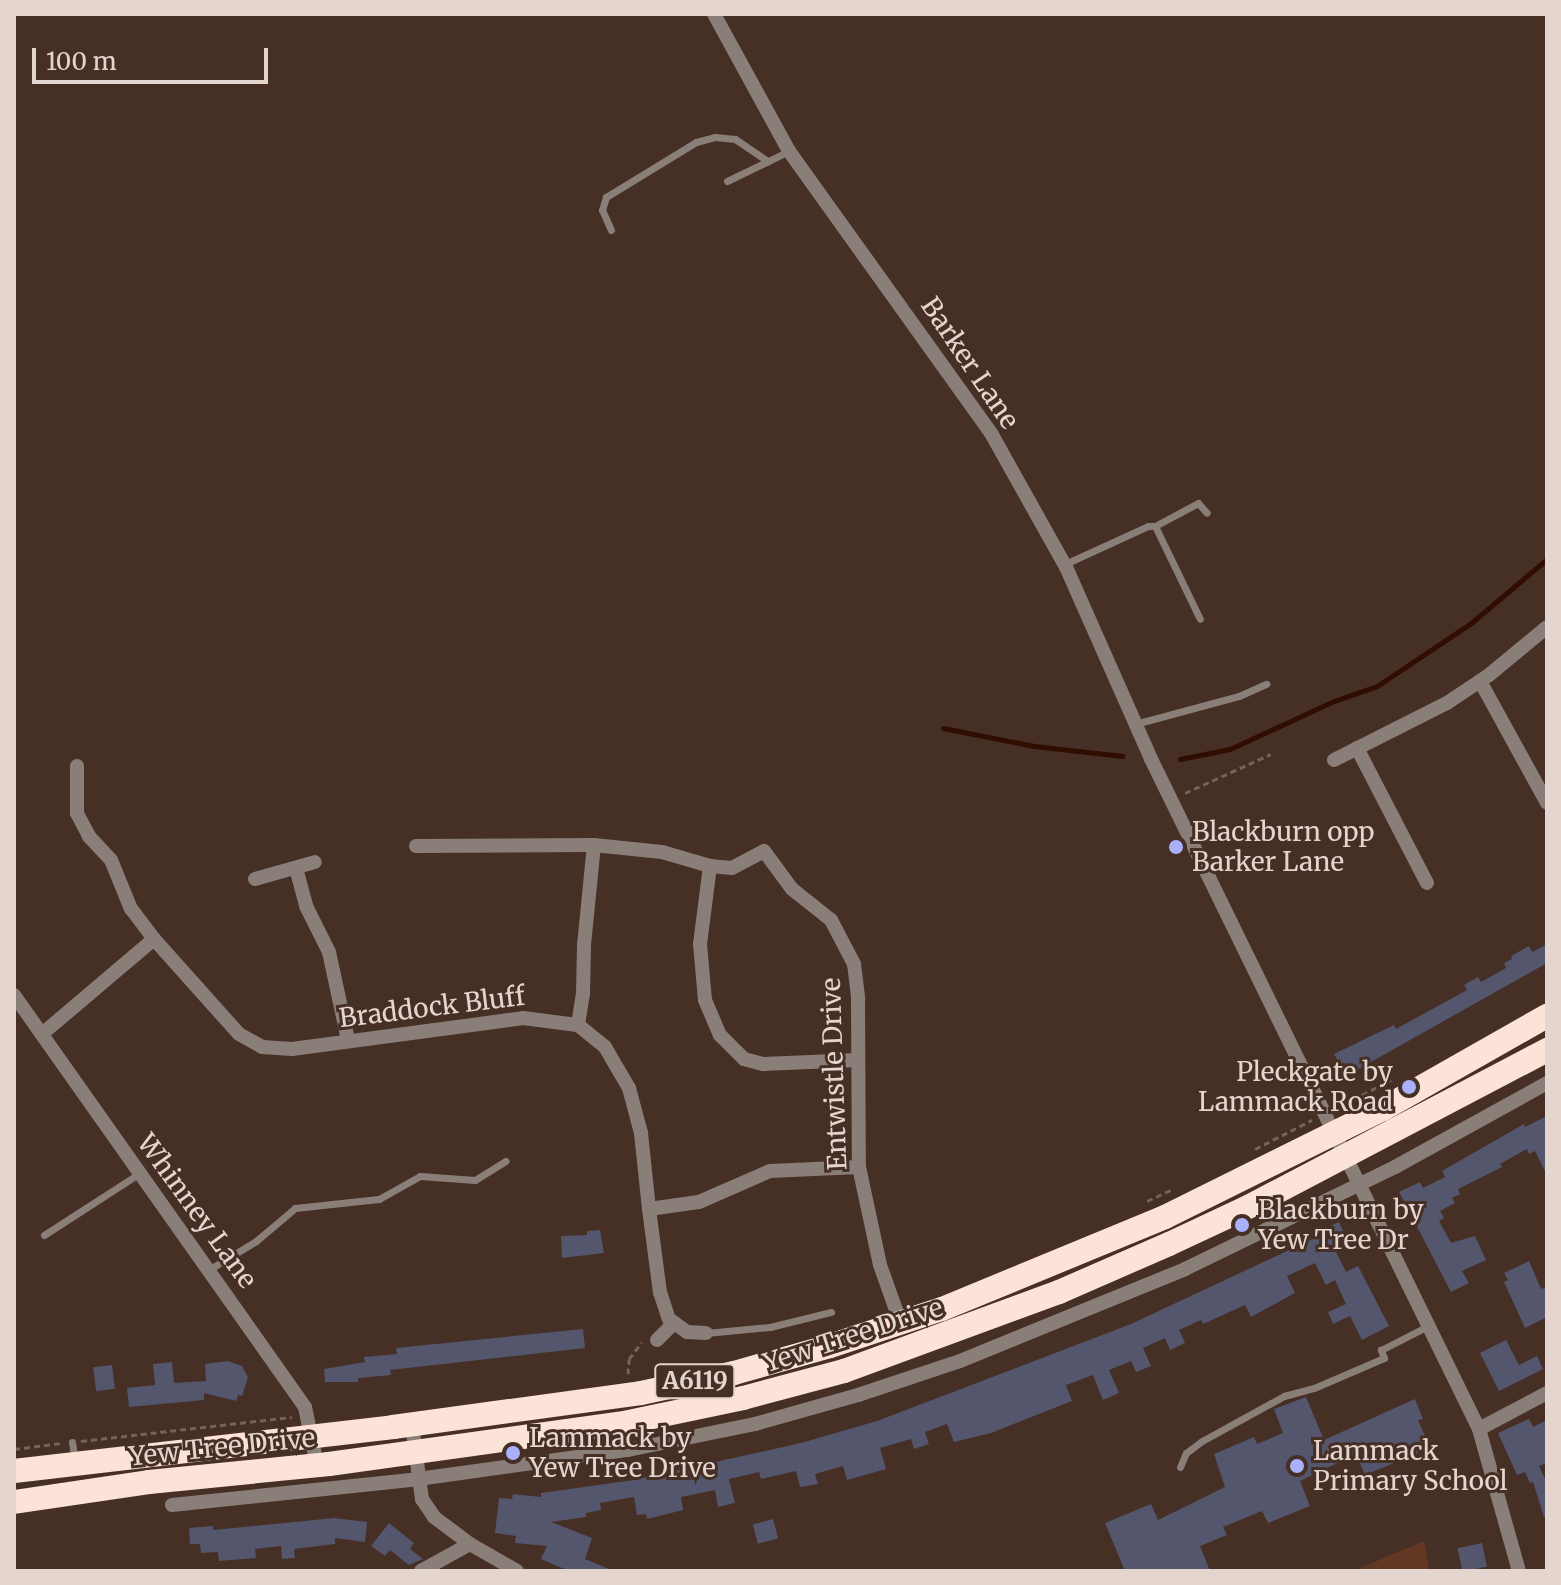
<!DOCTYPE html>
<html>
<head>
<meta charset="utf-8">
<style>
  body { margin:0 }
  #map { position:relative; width:1561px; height:1585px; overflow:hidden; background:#462f25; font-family:Merriweather,serif }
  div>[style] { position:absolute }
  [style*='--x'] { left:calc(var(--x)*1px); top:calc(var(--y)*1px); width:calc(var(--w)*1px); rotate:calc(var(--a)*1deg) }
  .green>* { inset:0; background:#623723 }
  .stream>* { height:5px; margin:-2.5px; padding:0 2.5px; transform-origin:2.5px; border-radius:2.5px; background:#300d00 }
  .building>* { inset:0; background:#53566d; transform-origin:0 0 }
  .path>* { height:3px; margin-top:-1.5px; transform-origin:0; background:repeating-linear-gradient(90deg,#77635a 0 6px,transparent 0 10px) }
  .lane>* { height:7px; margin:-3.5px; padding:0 3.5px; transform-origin:3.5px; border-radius:3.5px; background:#8a7e78 }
  .street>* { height:14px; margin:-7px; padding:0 7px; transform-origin:7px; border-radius:7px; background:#8a7e78 }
  .highway>* { height:24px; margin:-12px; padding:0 12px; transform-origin:12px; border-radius:12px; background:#fce3d8 }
  .dots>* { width:22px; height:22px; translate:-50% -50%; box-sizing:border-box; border:4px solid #462f25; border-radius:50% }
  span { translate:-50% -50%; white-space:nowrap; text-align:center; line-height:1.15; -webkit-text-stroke:6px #462f25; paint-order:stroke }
  .shield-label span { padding:2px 6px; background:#462f25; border:2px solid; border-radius:6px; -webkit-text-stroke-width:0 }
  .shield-label { font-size:24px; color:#e4d5ce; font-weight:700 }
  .street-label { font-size:26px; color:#e4d5ce }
  .poi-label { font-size:26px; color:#e4d5ce }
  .left { translate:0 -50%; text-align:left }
  .right { translate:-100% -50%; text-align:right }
  .frame { position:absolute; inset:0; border:16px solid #e4d5ce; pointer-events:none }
  .scale { position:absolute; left:32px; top:48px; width:236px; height:36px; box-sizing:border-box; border:4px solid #e4d5ce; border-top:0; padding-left:10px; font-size:24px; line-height:28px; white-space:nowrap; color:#e4d5ce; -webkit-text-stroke:6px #462f25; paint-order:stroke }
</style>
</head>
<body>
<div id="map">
  <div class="green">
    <i style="clip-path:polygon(1424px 1541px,1429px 1571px,1353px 1571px)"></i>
  </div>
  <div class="stream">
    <i style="--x:943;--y:728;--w:93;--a:11.2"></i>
    <i style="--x:1034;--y:746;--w:89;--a:6.5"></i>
    <i style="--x:1180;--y:759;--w:51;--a:-11.3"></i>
    <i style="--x:1230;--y:749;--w:115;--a:-24.8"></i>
    <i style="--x:1334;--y:701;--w:46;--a:-19.2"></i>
    <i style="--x:1377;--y:686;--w:113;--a:-33.8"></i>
    <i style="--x:1471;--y:623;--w:99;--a:-40.1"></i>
  </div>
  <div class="building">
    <i style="clip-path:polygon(1547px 944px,1547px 963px,1346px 1076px,1334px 1054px,1394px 1025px,1396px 1029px,1467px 990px,1464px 985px,1478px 977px,1481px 982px,1506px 968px,1504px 963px,1512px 959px,1511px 956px,1529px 946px,1532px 952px)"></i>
    <i style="clip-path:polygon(1547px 1116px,1547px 1175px,1535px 1151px,1529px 1154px,1527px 1149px,1500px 1164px,1502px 1167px,1458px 1189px,1460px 1194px,1452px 1198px,1455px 1203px,1440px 1211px,1444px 1218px,1439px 1221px,1451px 1243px,1475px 1236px,1486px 1260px,1462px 1271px,1469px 1283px,1451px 1292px,1399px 1192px,1420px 1182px,1423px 1188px,1445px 1177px,1442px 1171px,1524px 1124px,1525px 1127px)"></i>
    <i style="clip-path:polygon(1339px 1222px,1345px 1235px,1338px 1239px,1341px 1245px,1334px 1248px,1346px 1272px,1358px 1266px,1389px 1326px,1362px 1340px,1350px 1316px,1333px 1324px,1328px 1312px,1346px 1304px,1335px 1280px,1326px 1285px,1315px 1263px,1287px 1276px,1295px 1293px,1251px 1317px,1245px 1305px,1203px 1324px,1201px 1320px,1179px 1330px,1185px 1343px,1170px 1350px,1165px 1338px,1143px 1348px,1151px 1366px,1136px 1372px,1131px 1361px,1109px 1370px,1119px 1393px,1103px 1400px,1093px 1375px,1066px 1385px,1072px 1401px,991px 1433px,954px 1442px,947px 1424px,925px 1432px,929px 1444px,914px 1449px,911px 1439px,880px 1448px,886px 1469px,847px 1480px,843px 1466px,815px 1474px,818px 1484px,800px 1487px,796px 1471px,761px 1479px,759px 1472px,729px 1479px,735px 1503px,718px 1507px,715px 1490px,681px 1497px,683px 1510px,647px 1519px,646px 1514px,637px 1515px,634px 1497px,600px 1503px,601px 1510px,586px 1513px,586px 1517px,551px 1522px,592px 1538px,585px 1559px,614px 1571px,569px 1571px,541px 1559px,547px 1546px,515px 1543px,516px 1536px,495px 1533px,499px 1498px,512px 1499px,513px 1494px,541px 1497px,541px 1493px,634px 1480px,801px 1443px,877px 1421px,1131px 1324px,1319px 1236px,1317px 1232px)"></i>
    <i style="clip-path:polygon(600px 1230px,604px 1253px,562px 1258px,561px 1236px,587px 1235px,587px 1231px)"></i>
    <i style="clip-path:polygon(1529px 1261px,1541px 1289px,1547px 1287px,1547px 1317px,1525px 1328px,1504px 1282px,1508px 1280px,1504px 1273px)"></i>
    <i style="clip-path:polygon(583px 1329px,585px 1348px,390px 1370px,391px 1375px,358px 1378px,358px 1382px,325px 1382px,324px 1369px,365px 1362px,364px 1357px,397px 1354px,396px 1348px)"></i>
    <i style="clip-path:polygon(1506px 1340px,1519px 1365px,1537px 1356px,1543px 1369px,1499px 1391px,1480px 1353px)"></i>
    <i style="clip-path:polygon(228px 1361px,242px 1366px,248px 1377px,242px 1396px,238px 1395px,236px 1401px,204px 1393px,204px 1400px,129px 1407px,127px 1388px,155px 1385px,153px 1364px,172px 1362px,174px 1383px,206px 1381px,205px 1364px)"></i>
    <i style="left:112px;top:1365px;width:24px;height:19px;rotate:83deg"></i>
    <i style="clip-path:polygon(1306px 1397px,1324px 1440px,1415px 1399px,1423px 1419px,1418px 1420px,1430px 1448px,1365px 1475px,1356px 1454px,1300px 1481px,1310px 1506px,1268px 1523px,1262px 1511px,1223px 1527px,1227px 1535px,1200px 1546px,1210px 1571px,1125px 1571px,1105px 1523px,1151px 1504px,1158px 1520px,1225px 1487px,1214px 1454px,1254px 1437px,1257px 1444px,1283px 1433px,1274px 1409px)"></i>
    <i style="clip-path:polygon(1529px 1419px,1533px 1427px,1547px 1420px,1547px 1463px,1539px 1466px,1547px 1483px,1547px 1517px,1544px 1517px,1533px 1482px,1530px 1483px,1525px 1472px,1517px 1475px,1498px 1433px)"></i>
    <i style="clip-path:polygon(334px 1518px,367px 1522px,365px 1542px,335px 1538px,335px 1544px,294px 1549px,295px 1558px,282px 1559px,281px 1546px,255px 1549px,256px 1558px,219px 1561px,218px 1552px,201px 1553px,200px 1544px,190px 1544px,189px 1528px,213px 1526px,213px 1530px)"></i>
    <i style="left:773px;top:1519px;width:20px;height:21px;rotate:75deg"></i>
    <i style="clip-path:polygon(389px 1523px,414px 1543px,410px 1549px,423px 1559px,409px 1565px,390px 1550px,385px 1556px,371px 1546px)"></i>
    <i style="left:1482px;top:1543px;width:24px;height:25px;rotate:78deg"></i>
  </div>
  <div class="path">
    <i style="--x:1185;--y:793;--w:94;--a:-24.4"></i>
    <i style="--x:1344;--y:1104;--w:53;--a:-27.1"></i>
    <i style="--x:1255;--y:1149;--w:64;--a:-27"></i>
    <i style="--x:1147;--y:1201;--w:29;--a:-25"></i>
    <i style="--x:628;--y:1374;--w:15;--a:-86"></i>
    <i style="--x:629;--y:1359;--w:21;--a:-53"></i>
    <i style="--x:81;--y:1441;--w:212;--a:-6.5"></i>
    <i style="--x:14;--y:1449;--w:48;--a:-7.1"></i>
  </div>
  <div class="lane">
    <i style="--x:727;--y:181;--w:69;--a:-25.8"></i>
    <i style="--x:611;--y:230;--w:22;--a:-114"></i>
    <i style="--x:602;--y:210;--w:14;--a:-73"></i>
    <i style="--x:606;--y:197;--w:105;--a:-31.4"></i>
    <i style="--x:696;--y:142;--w:20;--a:-15"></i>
    <i style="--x:715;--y:137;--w:20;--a:6"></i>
    <i style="--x:735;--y:139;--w:40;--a:34"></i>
    <i style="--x:1155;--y:526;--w:49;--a:-28.1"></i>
    <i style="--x:1198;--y:503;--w:13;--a:48"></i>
    <i style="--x:1065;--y:564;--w:91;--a:-24.6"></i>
    <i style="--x:1148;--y:526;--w:7;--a:0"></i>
    <i style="--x:1155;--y:526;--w:103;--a:64.2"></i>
    <i style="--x:1135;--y:724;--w:108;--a:-15.1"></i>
    <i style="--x:1239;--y:696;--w:30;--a:-24"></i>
    <i style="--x:44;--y:1235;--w:114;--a:-32.9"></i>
    <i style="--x:210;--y:1269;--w:54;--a:-31.3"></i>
    <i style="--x:256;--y:1241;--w:51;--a:-40.2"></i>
    <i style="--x:295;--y:1208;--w:84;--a:-6.1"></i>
    <i style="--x:379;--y:1199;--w:47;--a:-29.3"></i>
    <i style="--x:420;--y:1176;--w:55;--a:4.2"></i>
    <i style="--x:475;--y:1180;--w:36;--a:-32"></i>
    <i style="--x:706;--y:1333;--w:64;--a:-5.4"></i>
    <i style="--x:770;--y:1327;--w:63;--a:-13.8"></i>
    <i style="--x:72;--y:1442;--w:19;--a:81"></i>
    <i style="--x:1180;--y:1467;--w:15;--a:-67"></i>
    <i style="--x:1186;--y:1453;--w:20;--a:-37"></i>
    <i style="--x:1202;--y:1441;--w:94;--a:-28.8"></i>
    <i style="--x:1284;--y:1396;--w:31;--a:-15"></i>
    <i style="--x:1314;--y:1388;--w:76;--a:-23.2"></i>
    <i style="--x:1384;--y:1358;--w:9;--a:-111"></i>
    <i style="--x:1381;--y:1350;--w:53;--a:-27.1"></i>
  </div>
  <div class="street">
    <i style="--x:714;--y:14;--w:156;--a:61.3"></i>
    <i style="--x:789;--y:151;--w:347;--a:54.4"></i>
    <i style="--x:991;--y:433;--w:154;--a:60.8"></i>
    <i style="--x:1066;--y:567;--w:210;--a:66.1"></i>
    <i style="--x:1151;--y:759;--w:746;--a:63.92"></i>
    <i style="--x:1479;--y:1429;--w:148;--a:74.3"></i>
    <i style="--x:1480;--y:681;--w:139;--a:61.2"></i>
    <i style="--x:1357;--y:748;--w:152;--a:62.6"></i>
    <i style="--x:1334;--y:760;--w:127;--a:-26.8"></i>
    <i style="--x:1447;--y:703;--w:50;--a:-33.7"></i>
    <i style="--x:1489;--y:675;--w:75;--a:-39.6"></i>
    <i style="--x:416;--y:846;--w:178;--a:-0.3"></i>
    <i style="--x:594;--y:845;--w:68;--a:5.9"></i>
    <i style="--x:662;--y:852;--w:50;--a:16.3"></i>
    <i style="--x:710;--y:866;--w:22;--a:5"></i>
    <i style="--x:732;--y:868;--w:36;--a:-28"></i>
    <i style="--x:764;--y:851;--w:47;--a:53.6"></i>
    <i style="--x:792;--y:889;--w:50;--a:38.5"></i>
    <i style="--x:831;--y:920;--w:50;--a:62.4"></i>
    <i style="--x:854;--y:964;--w:35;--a:83"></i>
    <i style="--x:858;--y:999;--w:168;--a:89.7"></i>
    <i style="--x:859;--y:1167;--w:100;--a:77.9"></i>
    <i style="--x:880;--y:1265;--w:63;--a:70.4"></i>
    <i style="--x:710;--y:866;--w:79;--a:97.3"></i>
    <i style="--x:700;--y:944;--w:56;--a:84.9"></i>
    <i style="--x:705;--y:1000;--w:38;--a:67"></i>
    <i style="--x:720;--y:1035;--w:34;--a:45"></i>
    <i style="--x:744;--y:1059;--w:20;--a:15"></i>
    <i style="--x:763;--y:1064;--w:95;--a:-2.4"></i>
    <i style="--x:296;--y:868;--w:39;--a:75"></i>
    <i style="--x:306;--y:906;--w:51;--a:63.4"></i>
    <i style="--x:329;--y:952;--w:90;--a:77.8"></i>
    <i style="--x:255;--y:879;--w:62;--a:-15.8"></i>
    <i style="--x:154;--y:939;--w:127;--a:48.2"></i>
    <i style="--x:239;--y:1034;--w:26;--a:29"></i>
    <i style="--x:262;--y:1047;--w:30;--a:4"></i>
    <i style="--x:292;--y:1049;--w:233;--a:-7.6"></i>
    <i style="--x:523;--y:1018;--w:55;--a:7.3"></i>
    <i style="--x:578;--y:1025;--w:35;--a:39"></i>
    <i style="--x:605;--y:1047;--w:48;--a:59.7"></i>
    <i style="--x:629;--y:1088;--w:47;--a:75.1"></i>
    <i style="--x:641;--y:1133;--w:76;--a:84"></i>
    <i style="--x:649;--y:1209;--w:50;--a:-8"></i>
    <i style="--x:699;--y:1202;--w:77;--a:-23.6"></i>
    <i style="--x:770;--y:1171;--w:89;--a:-2.6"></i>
    <i style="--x:14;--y:995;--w:504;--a:54.77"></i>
    <i style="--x:305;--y:1407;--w:59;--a:78.3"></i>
    <i style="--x:578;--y:1025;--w:31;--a:-81"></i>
    <i style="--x:583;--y:994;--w:49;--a:-88.8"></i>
    <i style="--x:584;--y:945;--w:100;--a:-84.3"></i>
    <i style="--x:42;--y:1034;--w:147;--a:-40.3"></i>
    <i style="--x:154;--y:939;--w:38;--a:-127"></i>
    <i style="--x:131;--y:909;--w:53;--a:-112.2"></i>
    <i style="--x:111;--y:860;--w:33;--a:-133"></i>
    <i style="--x:89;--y:836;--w:26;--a:-118"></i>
    <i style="--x:77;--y:813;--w:47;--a:-90"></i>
    <i style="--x:649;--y:1209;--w:84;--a:82.5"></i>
    <i style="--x:660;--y:1292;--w:28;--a:72"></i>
    <i style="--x:669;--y:1319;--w:22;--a:36"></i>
    <i style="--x:687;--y:1332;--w:19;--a:3"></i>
    <i style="--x:657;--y:1340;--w:23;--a:-45"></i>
    <i style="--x:412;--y:1425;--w:75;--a:82.3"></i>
    <i style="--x:422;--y:1499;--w:22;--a:56"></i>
    <i style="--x:434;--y:1517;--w:45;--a:36.9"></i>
    <i style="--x:470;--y:1544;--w:54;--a:29.9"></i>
    <i style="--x:1479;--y:1429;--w:77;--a:-27.9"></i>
    <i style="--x:172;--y:1505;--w:247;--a:-6"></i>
    <i style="--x:418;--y:1479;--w:212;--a:-7.9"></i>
    <i style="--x:628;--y:1450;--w:130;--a:-11.6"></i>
    <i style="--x:755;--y:1424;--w:107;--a:-15.7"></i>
    <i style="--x:858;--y:1395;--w:108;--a:-18.4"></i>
    <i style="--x:960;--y:1361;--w:243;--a:-22.2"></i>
    <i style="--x:1185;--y:1269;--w:233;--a:-25.9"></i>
    <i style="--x:1395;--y:1167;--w:174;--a:-28.9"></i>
    <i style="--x:421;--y:1571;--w:56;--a:-28.9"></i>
  </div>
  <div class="highway">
    <i style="--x:14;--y:1471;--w:382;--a:-6.6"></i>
    <i style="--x:393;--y:1427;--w:250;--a:-7.8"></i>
    <i style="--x:641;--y:1393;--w:95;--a:-12.1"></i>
    <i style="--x:734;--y:1373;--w:100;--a:-15.7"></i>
    <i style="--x:830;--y:1346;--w:118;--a:-18.3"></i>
    <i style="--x:942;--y:1309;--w:241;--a:-22.4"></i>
    <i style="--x:1165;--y:1217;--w:243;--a:-26.4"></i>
    <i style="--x:1383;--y:1109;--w:189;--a:-29.6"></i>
    <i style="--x:14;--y:1502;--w:136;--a:-8.4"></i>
    <i style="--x:149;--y:1482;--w:181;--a:-5.7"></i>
    <i style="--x:329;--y:1464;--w:293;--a:-7.9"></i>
    <i style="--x:619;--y:1424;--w:127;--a:-11.8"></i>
    <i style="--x:743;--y:1398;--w:105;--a:-15"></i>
    <i style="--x:844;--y:1371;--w:229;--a:-20.2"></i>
    <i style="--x:1059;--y:1292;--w:120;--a:-23.6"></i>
    <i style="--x:1169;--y:1244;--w:87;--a:-25.1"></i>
    <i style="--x:1248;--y:1207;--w:338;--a:-27.7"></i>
  </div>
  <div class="dots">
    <i style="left:1176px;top:847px;background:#a9b0fc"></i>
    <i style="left:1409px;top:1087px;background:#a9b0fc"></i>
    <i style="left:1242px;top:1225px;background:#a9b0fc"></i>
    <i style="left:513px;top:1453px;background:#a9b0fc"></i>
    <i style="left:1297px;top:1466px;background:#a9b0fc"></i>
  </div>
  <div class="shield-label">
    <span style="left:695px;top:1381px">A6119</span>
  </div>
  <div class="street-label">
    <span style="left:970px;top:363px;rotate:56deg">Barker Lane</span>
    <span style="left:432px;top:1007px;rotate:-7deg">Braddock Bluff</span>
    <span style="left:834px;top:1074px;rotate:-92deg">Entwistle Drive</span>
    <span style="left:197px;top:1211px;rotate:54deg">Whinney Lane</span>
    <span style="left:853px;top:1335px;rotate:-18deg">Yew Tree Drive</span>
    <span style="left:222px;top:1447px;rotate:-6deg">Yew Tree Drive</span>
  </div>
  <div class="poi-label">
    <span class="left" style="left:1192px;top:847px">Blackburn opp<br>Barker Lane</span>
    <span class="right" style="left:1393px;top:1087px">Pleckgate by<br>Lammack Road</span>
    <span class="left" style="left:1258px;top:1225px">Blackburn by<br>Yew Tree Dr</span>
    <span class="left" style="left:529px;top:1453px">Lammack by<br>Yew Tree Drive</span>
    <span class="left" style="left:1313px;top:1466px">Lammack<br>Primary School</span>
  </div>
  <div class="frame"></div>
  <div class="scale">100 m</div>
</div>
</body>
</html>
